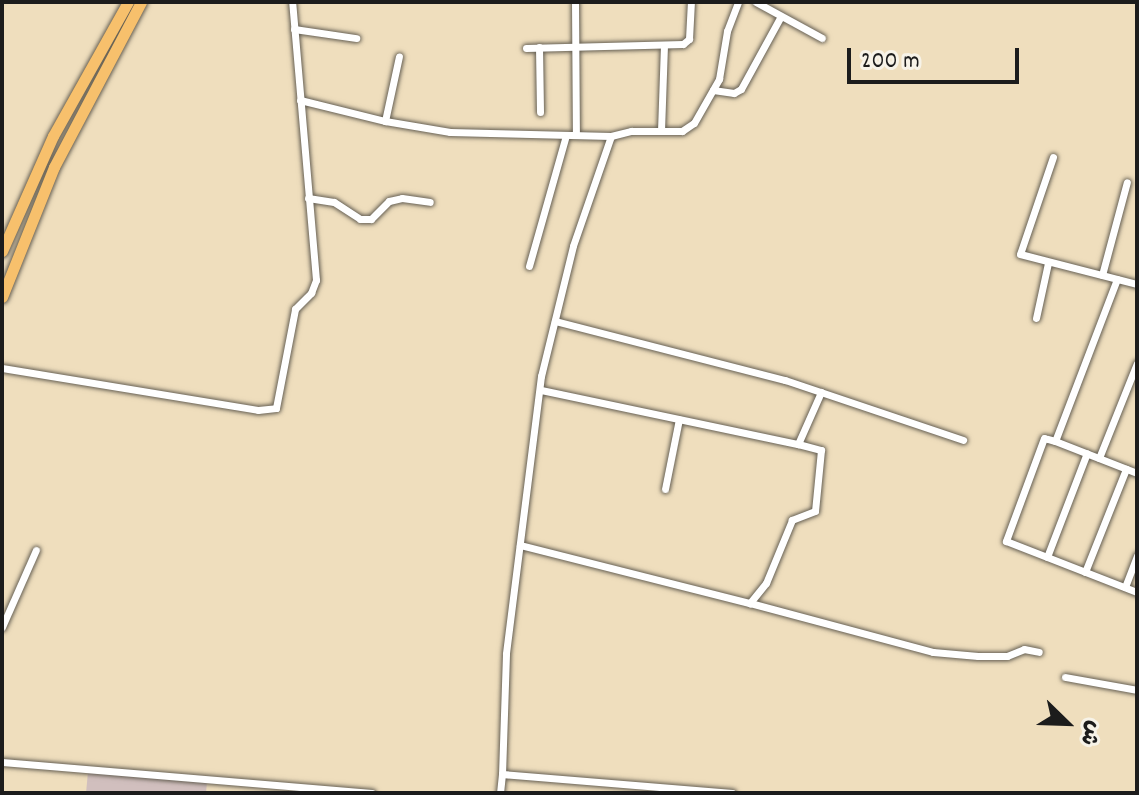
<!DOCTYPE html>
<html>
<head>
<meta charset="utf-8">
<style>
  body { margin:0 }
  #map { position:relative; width:1139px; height:795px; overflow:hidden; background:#efdebd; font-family:Dekko,"Playpen Sans Arabic",sans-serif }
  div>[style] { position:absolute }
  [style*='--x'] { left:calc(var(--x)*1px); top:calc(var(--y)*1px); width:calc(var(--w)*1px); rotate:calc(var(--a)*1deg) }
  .industrial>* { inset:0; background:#d1bfbe }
  .roads { filter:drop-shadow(0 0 2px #666054) drop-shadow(0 0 2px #666054) }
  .minor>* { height:7px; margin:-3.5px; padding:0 3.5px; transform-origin:3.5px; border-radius:3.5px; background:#fff }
  .highway>* { height:11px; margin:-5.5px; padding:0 5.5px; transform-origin:5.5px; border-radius:5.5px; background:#f7c06c }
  span { translate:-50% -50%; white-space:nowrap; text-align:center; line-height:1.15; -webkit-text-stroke:8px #f7f3e8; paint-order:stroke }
  .frame { position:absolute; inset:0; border:4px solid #1c1c1c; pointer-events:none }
  .north { position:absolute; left:1027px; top:683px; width:80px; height:80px; -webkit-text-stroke:6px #f7f3e8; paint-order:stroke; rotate:113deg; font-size:22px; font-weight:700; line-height:32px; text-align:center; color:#1c1c1c }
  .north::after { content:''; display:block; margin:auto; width:28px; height:36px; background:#1c1c1c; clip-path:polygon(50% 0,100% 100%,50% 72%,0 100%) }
  .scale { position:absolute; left:847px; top:48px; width:172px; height:36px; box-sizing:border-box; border:4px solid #1c1c1c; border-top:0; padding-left:10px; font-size:24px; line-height:28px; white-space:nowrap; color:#1c1c1c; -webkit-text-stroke:6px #f7f3e8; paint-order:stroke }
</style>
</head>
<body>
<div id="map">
  <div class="industrial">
    <i style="clip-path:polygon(88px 772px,207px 782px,206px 793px,86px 793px)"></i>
  </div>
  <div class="roads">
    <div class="minor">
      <i style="--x:575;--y:2;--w:133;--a:89.6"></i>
      <i style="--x:756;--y:2;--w:75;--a:28.6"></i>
      <i style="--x:294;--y:29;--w:63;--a:8.3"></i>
      <i style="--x:539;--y:47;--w:65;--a:89.1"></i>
      <i style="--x:526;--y:48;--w:157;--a:-1.5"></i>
      <i style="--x:683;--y:44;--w:8;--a:-40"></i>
      <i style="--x:689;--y:39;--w:37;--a:-87"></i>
      <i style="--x:713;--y:90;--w:21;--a:8"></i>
      <i style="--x:734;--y:93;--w:8;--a:-30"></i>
      <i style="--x:741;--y:89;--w:83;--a:-61.3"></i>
      <i style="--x:300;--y:100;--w:88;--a:13.9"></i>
      <i style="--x:385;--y:121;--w:66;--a:9.6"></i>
      <i style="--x:450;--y:132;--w:161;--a:1.4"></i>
      <i style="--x:611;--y:136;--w:21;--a:-14"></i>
      <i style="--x:631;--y:131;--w:51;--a:0"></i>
      <i style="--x:682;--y:131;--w:14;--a:-34"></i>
      <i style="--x:694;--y:123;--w:51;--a:-60.4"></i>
      <i style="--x:719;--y:79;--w:49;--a:-80.5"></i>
      <i style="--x:727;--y:31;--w:31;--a:-69"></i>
      <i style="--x:385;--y:121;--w:66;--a:-77.8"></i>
      <i style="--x:661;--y:131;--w:85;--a:-88"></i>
      <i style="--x:611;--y:136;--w:116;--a:109.1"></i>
      <i style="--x:573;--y:246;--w:134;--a:103.8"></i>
      <i style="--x:541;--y:376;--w:280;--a:97.2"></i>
      <i style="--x:506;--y:654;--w:120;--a:91.9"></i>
      <i style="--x:502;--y:774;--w:231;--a:4.7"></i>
      <i style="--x:1053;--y:157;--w:102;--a:108.8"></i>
      <i style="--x:1020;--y:254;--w:121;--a:14.4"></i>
      <i style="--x:308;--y:198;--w:26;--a:9"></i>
      <i style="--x:334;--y:202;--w:31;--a:33"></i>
      <i style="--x:360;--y:219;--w:11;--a:0"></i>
      <i style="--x:371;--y:219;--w:25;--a:-45"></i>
      <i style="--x:389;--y:201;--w:13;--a:-13"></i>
      <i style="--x:402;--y:198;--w:28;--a:8"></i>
      <i style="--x:529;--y:266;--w:136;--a:-74.2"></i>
      <i style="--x:1102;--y:275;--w:96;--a:-75"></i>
      <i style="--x:1117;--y:279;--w:173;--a:110.9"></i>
      <i style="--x:1055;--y:441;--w:88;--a:21.3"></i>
      <i style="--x:1036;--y:318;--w:56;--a:-77.7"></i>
      <i style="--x:555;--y:321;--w:237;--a:14.4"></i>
      <i style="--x:785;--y:380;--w:188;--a:18.6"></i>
      <i style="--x:2;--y:368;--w:259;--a:9.3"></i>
      <i style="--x:258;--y:410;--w:18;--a:-6"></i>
      <i style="--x:276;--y:408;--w:101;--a:-79.1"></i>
      <i style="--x:295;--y:309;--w:23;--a:-45"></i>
      <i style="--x:311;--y:293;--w:14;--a:-69"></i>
      <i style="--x:316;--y:280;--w:279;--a:-94.9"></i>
      <i style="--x:541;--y:390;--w:263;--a:11.9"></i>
      <i style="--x:798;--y:444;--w:57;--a:-66.1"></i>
      <i style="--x:1055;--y:441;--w:11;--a:-165"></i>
      <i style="--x:1044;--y:438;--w:110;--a:110.3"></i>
      <i style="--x:1006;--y:541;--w:141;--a:21.3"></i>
      <i style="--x:798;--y:444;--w:24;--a:15"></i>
      <i style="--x:821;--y:450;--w:61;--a:95.6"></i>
      <i style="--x:815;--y:511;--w:25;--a:159"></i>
      <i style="--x:792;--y:520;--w:68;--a:112.4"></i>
      <i style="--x:766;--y:583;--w:26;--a:129"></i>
      <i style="--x:750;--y:603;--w:189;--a:15"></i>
      <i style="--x:933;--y:652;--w:45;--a:5.1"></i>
      <i style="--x:978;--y:656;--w:29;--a:0"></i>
      <i style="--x:1007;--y:656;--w:18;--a:-22"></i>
      <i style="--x:1024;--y:649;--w:15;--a:11"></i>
      <i style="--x:1099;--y:458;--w:102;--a:-68.2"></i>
      <i style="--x:665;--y:489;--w:71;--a:-78.7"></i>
      <i style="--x:520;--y:545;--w:237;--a:14.2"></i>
      <i style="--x:1047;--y:557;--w:111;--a:-69"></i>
      <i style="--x:1085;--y:572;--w:111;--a:-68.3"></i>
      <i style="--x:1125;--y:587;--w:34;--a:-69"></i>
      <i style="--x:2;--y:627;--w:84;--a:-66.2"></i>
      <i style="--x:1065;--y:677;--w:73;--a:10.2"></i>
      <i style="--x:2;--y:762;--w:371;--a:4.8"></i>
      <i style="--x:500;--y:793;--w:19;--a:-84"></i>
    </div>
    <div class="highway">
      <i style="--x:2;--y:251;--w:126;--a:-66.1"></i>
      <i style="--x:53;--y:136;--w:154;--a:-60.8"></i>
      <i style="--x:2;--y:297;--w:140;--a:-68.2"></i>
      <i style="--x:54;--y:167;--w:187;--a:-62.2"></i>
    </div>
  </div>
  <div class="frame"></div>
  <div class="north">ش</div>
  <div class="scale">200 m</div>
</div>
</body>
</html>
